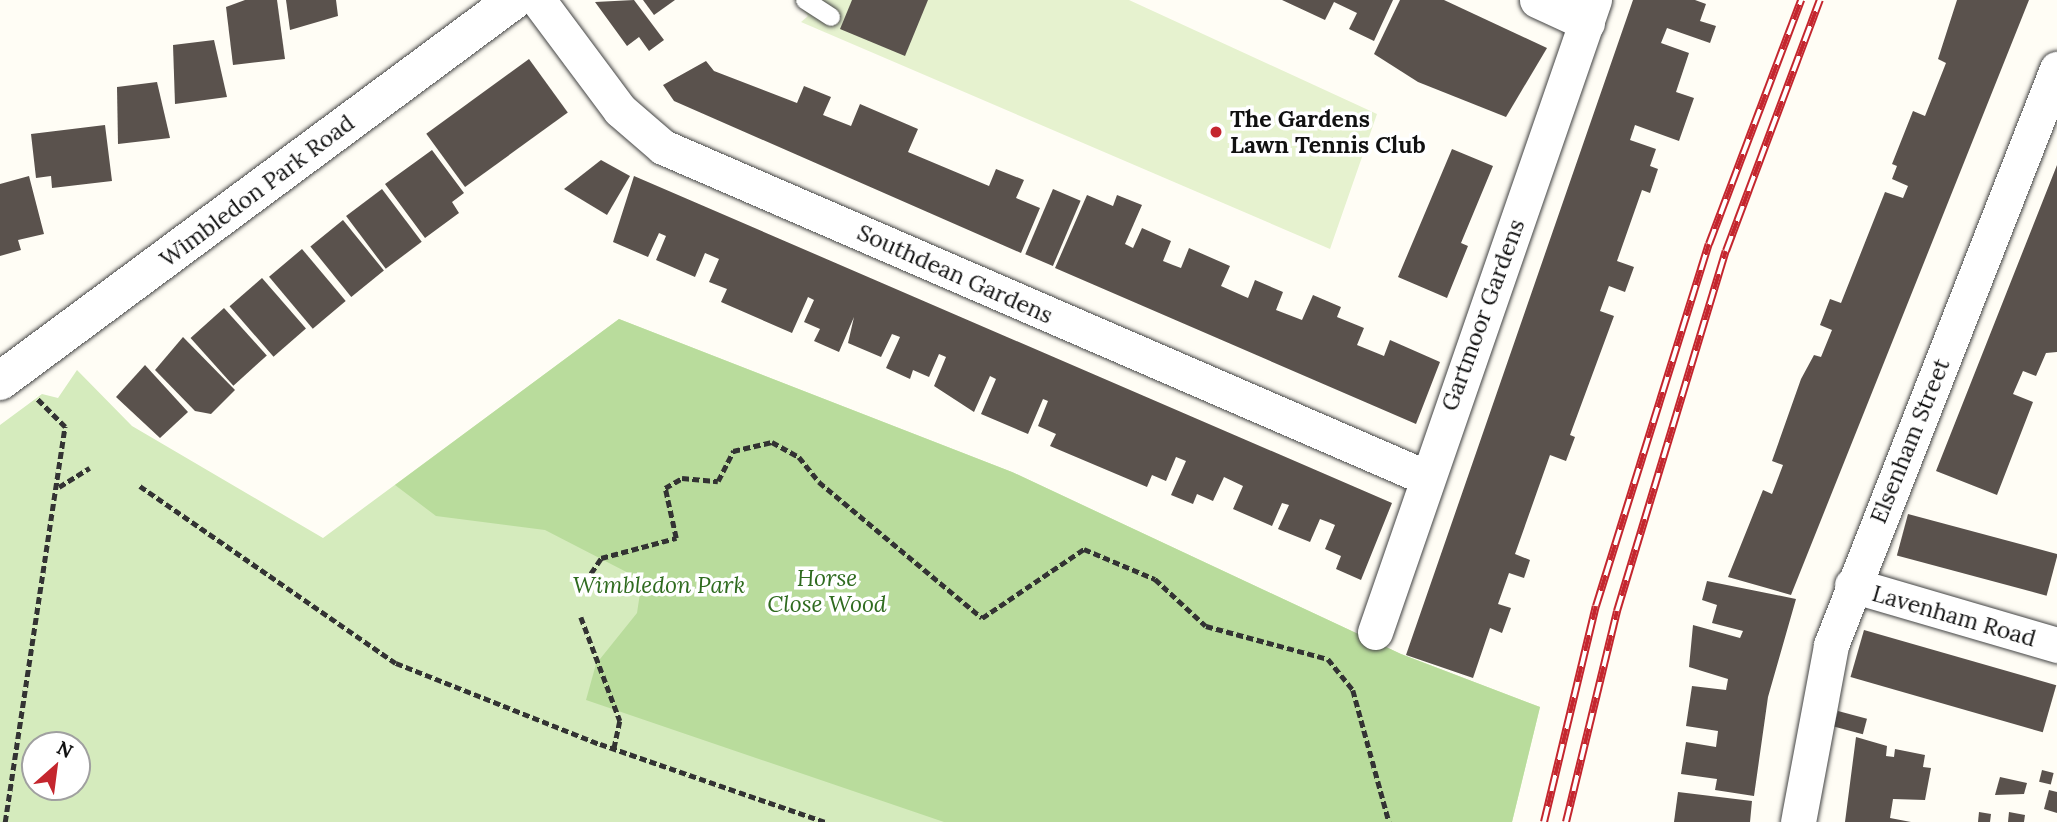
<!DOCTYPE html>
<html>
<head>
<meta charset="utf-8">
<style>
  body { margin:0 }
  #map { position:relative; width:2057px; height:822px; overflow:hidden; background:#fffdf5; font-family:Lora,serif }
  div>[style] { position:absolute }
  [style*='--x'] { left:calc(var(--x)*1px); top:calc(var(--y)*1px); width:calc(var(--w)*1px); rotate:calc(var(--a)*1deg) }
  .green>* { inset:0; background:#d5ebbd }
  .forest>* { inset:0; background:#b9dc9c }
  .pitch>* { inset:0; background:#e6f2cf }
  .building>* { inset:0; background:#5a524d; transform-origin:0 0 }
  .path>* { height:4.5px; margin-top:-2.25px; transform-origin:0; background:repeating-linear-gradient(90deg,#333 0 7px,transparent 0 10.5px) }
  .roads { filter:drop-shadow(0 0 2px #444) drop-shadow(0 0 2px #444) }
  .service>* { height:18px; margin:-9px; padding:0 9px; transform-origin:9px; border-radius:9px; background:#fff }
  .minor>* { height:35px; margin:-17.5px; padding:0 17.5px; transform-origin:17.5px; border-radius:17.5px; background:#fff }
  .tertiary>* { height:38px; margin:-19px; padding:0 19px; transform-origin:19px; border-radius:19px; background:#fff }
  .rail>* { height:8px; margin-top:-4px; transform-origin:0; background:repeating-linear-gradient(90deg,#fff 0 16px,#c4262e 0 32px); box-sizing:border-box; border-block:2px solid #c4262e }
  .dots>* { width:19px; height:19px; translate:-50% -50%; box-sizing:border-box; border:4px solid #fff; border-radius:50% }
  span { translate:-50% -50%; white-space:nowrap; text-align:center; line-height:1.15; -webkit-text-stroke:7px #fff; paint-order:stroke }
  .poi-label { font-size:23px; color:#111; font-weight:700 }
  .left { translate:0 -50%; text-align:left }
  .street-label { font-size:23px; color:#111 }
  .park-label { font-size:23px; color:#2f6b1f; font-style:italic }
  .north { position:absolute; left:21px; top:731px; width:70px; height:70px; box-sizing:border-box; background:#fff; border:2px solid #a0a0a0; border-radius:50%; rotate:28deg; font-size:19px; font-weight:700; line-height:28px; text-align:center; color:#111 }
  .north::after { content:''; display:block; margin:auto; width:24px; height:32px; background:#c4262e; clip-path:polygon(50% 0,100% 100%,50% 72%,0 100%) }
</style>
</head>
<body>
<div id="map">
  <div class="green">
    <i style="clip-path:polygon(evenodd,619px 319px,1012px 472px,1401px 654px,1540px 707px,1512px 822px,0 822px,0 425px,42px 394px,58px 398px,77px 370px,132px 426px,323px 538px,619px 319px,35px 745px,77px 745px,77px 787px,35px 787px,35px 745px)"></i>
  </div>
  <div class="forest">
    <i style="clip-path:polygon(619px 319px,1012px 472px,1401px 654px,1540px 707px,1512px 822px,944px 822px,586px 700px,596px 664px,637px 613px,642px 580px,545px 530px,436px 516px,395px 485px)"></i>
  </div>
  <div class="pitch">
    <i style="clip-path:polygon(795px 0,1129px 0,1377px 114px,1330px 249px,801px 22px,808px 16px)"></i>
  </div>
  <div class="building">
    <i style="clip-path:polygon(245px 0,277px 0,285px 59px,233px 65px,226px 7px)"></i>
    <i style="clip-path:polygon(286px 0,336px 0,338px 16px,290px 30px)"></i>
    <i style="clip-path:polygon(634px 0,664px 40px,649px 51px,639px 37px,627px 46px,595px 2px)"></i>
    <i style="clip-path:polygon(643px 0,675px 0,654px 15px)"></i>
    <i style="clip-path:polygon(852px 0,928px 0,905px 56px,840px 29px)"></i>
    <i style="clip-path:polygon(1282px 0,1393px 0,1374px 41px,1349px 29px,1357px 13px,1334px 2px,1325px 20px)"></i>
    <i style="clip-path:polygon(1400px 0,1444px 0,1547px 48px,1506px 117px,1418px 82px,1374px 54px)"></i>
    <i style="clip-path:polygon(1633px 0,1695px 0,1706px 4px,1700px 21px,1716px 26px,1710px 43px,1667px 28px,1661px 43px,1689px 53px,1676px 92px,1694px 98px,1679px 141px,1635px 125px,1630px 140px,1656px 149px,1650px 166px,1658px 169px,1650px 193px,1642px 190px,1617px 261px,1634px 267px,1625px 292px,1609px 286px,1600px 311px,1614px 316px,1570px 435px,1575px 437px,1566px 461px,1550px 455px,1515px 554px,1530px 560px,1524px 578px,1509px 573px,1498px 604px,1511px 608px,1502px 633px,1490px 628px,1473px 678px,1406px 655px)"></i>
    <i style="clip-path:polygon(1957px 0,2029px 0,1791px 595px,1728px 577px,1763px 490px,1772px 494px,1783px 465px,1772px 461px,1801px 379px,1814px 355px,1821px 357px,1832px 330px,1820px 325px,1830px 299px,1841px 303px,1885px 192px,1903px 198px,1908px 186px,1892px 179px,1897px 166px,1892px 164px,1913px 111px,1925px 116px,1946px 63px,1938px 59px)"></i>
    <i style="clip-path:polygon(214px 40px,227px 97px,175px 104px,173px 45px)"></i>
    <i style="left:529px;top:59px;width:66px;height:127px;rotate:54deg"></i>
    <i style="clip-path:polygon(706px 61px,714px 71px,797px 103px,804px 86px,831px 97px,823px 115px,851px 126px,860px 104px,918px 129px,908px 152px,989px 186px,996px 169px,1024px 180px,1016px 198px,1040px 208px,1021px 253px,674px 101px,663px 85px)"></i>
    <i style="clip-path:polygon(157px 82px,170px 138px,118px 144px,117px 87px)"></i>
    <i style="clip-path:polygon(105px 125px,112px 181px,52px 188px,51px 176px,36px 178px,31px 134px)"></i>
    <i style="clip-path:polygon(1452px 149px,1493px 166px,1461px 243px,1468px 246px,1447px 298px,1398px 277px)"></i>
    <i style="clip-path:polygon(432px 150px,464px 193px,452px 202px,459px 213px,425px 238px,385px 184px)"></i>
    <i style="clip-path:polygon(601px 160px,630px 176px,607px 215px,564px 189px)"></i>
    <i style="clip-path:polygon(2057px 165px,2057px 352px,2046px 353px,2036px 376px,2023px 371px,2013px 394px,2033px 402px,1997px 495px,1936px 471px)"></i>
    <i style="clip-path:polygon(29px 176px,44px 234px,18px 240px,21px 250px,0 256px,0 184px)"></i>
    <i style="clip-path:polygon(634px 176px,1392px 503px,1361px 580px,1336px 569px,1341px 556px,1325px 549px,1335px 525px,1328px 522px,1320px 519px,1310px 542px,1278px 529px,1289px 505px,1282px 503px,1272px 526px,1233px 509px,1243px 486px,1224px 477px,1213px 501px,1197px 494px,1193px 504px,1171px 495px,1186px 461px,1176px 457px,1166px 481px,1152px 475px,1147px 487px,1050px 446px,1056px 434px,1038px 426px,1048px 401px,1043px 399px,1028px 434px,981px 414px,996px 379px,990px 376px,974px 412px,934px 386px,946px 357px,939px 354px,929px 377px,913px 370px,910px 379px,886px 368px,900px 337px,892px 334px,881px 357px,848px 343px,854px 317px,839px 352px,814px 341px,820px 329px,804px 322px,814px 300px,808px 297px,792px 333px,721px 302px,727px 289px,709px 282px,719px 259px,705px 253px,695px 277px,656px 260px,666px 236px,659px 233px,648px 257px,613px 242px)"></i>
    <i style="left:382px;top:189px;width:66px;height:45px;rotate:53deg"></i>
    <i style="left:1053px;top:189px;width:30px;height:71px;rotate:23deg"></i>
    <i style="clip-path:polygon(1087px 195px,1113px 206px,1117px 195px,1142px 205px,1125px 244px,1133px 248px,1142px 228px,1171px 241px,1163px 261px,1173px 265px,1181px 268px,1189px 248px,1230px 266px,1221px 286px,1248px 298px,1255px 280px,1283px 292px,1276px 310px,1302px 320px,1313px 295px,1341px 307px,1337px 317px,1364px 328px,1357px 345px,1384px 356px,1390px 340px,1440px 362px,1416px 424px,1055px 268px)"></i>
    <i style="left:343px;top:220px;width:65px;height:42px;rotate:51deg"></i>
    <i style="left:302px;top:249px;width:68px;height:43px;rotate:50deg"></i>
    <i style="left:262px;top:278px;width:67px;height:43px;rotate:49deg"></i>
    <i style="left:224px;top:308px;width:64px;height:45px;rotate:48deg"></i>
    <i style="clip-path:polygon(183px 337px,235px 390px,211px 414px,195px 411px,155px 370px)"></i>
    <i style="clip-path:polygon(145px 365px,188px 412px,160px 438px,116px 397px)"></i>
    <i style="left:1908px;top:514px;width:155px;height:43px;rotate:15deg"></i>
    <i style="clip-path:polygon(1707px 581px,1796px 599px,1768px 697px,1754px 796px,1715px 790px,1717px 779px,1681px 774px,1686px 742px,1716px 747px,1718px 731px,1686px 726px,1692px 686px,1726px 690px,1728px 679px,1689px 667px,1693px 625px,1740px 638px,1743px 631px,1712px 623px,1717px 605px,1702px 600px)"></i>
    <i style="left:1864px;top:630px;width:200px;height:49px;rotate:16deg"></i>
    <i style="left:1838px;top:711px;width:30px;height:16px;rotate:15deg"></i>
    <i style="clip-path:polygon(1856px 737px,1887px 746px,1886px 756px,1894px 757px,1895px 749px,1925px 755px,1923px 767px,1931px 768px,1925px 800px,1893px 799px,1890px 818px,1911px 822px,1845px 822px)"></i>
    <i style="left:2042px;top:770px;width:12px;height:12px;rotate:14deg"></i>
    <i style="clip-path:polygon(2000px 777px,2027px 783px,2024px 794px,1995px 795px)"></i>
    <i style="clip-path:polygon(2049px 790px,2057px 792px,2057px 813px,2044px 809px)"></i>
    <i style="clip-path:polygon(1678px 792px,1752px 801px,1750px 822px,1674px 822px)"></i>
    <i style="clip-path:polygon(1979px 812px,1991px 814px,1990px 822px,1978px 822px)"></i>
    <i style="clip-path:polygon(2009px 812px,2025px 815px,2024px 822px,2008px 822px)"></i>
  </div>
  <div class="path">
    <i style="--x:140;--y:486;--w:311;--a:34.7"></i>
    <i style="--x:396;--y:663;--w:219;--a:21.7"></i>
    <i style="--x:600;--y:744;--w:238;--a:19.1"></i>
    <i style="--x:59;--y:487;--w:36;--a:-32"></i>
    <i style="--x:585;--y:582;--w:29;--a:-56"></i>
    <i style="--x:601;--y:558;--w:78;--a:-14.9"></i>
    <i style="--x:676;--y:538;--w:51;--a:-102.4"></i>
    <i style="--x:665;--y:488;--w:20;--a:-30"></i>
    <i style="--x:682;--y:478;--w:36;--a:5"></i>
    <i style="--x:718;--y:481;--w:34;--a:-63"></i>
    <i style="--x:733;--y:451;--w:40;--a:-13"></i>
    <i style="--x:772;--y:442;--w:31;--a:29"></i>
    <i style="--x:799;--y:457;--w:32;--a:51"></i>
    <i style="--x:819;--y:482;--w:212;--a:39.8"></i>
    <i style="--x:982;--y:618;--w:123;--a:-34.1"></i>
    <i style="--x:1084;--y:549;--w:77;--a:22.9"></i>
    <i style="--x:1155;--y:579;--w:69;--a:42.7"></i>
    <i style="--x:1206;--y:626;--w:126;--a:15.1"></i>
    <i style="--x:1328;--y:659;--w:40;--a:51"></i>
    <i style="--x:1353;--y:690;--w:137;--a:74.7"></i>
    <i style="--x:581;--y:617;--w:111;--a:69.4"></i>
    <i style="--x:620;--y:721;--w:29;--a:102"></i>
    <i style="--x:5;--y:822;--w:400;--a:-81.4"></i>
    <i style="--x:65;--y:427;--w:42;--a:-135"></i>
  </div>
  <div class="roads">
    <div class="service">
      <i style="--x:805;--y:0;--w:31;--a:33"></i>
    </div>
    <div class="minor">
      <i style="--x:538;--y:0;--w:137;--a:53.3"></i>
      <i style="--x:620;--y:110;--w:57;--a:40.7"></i>
      <i style="--x:663;--y:147;--w:830;--a:23.42"></i>
      <i style="--x:1537;--y:0;--w:55;--a:24.7"></i>
      <i style="--x:1852;--y:585;--w:214;--a:16.3"></i>
      <i style="--x:1375;--y:632;--w:669;--a:-70.89"></i>
      <i style="--x:1798;--y:822;--w:180;--a:-79.4"></i>
      <i style="--x:1831;--y:645;--w:619;--a:-68.58"></i>
    </div>
    <div class="tertiary">
      <i style="--x:0;--y:381;--w:640;--a:-36.55"></i>
    </div>
  </div>
  <div class="rail">
    <i style="--x:1544;--y:822;--w:222;--a:-76.5"></i>
    <i style="--x:1596;--y:606;--w:379;--a:-72.7"></i>
    <i style="--x:1709;--y:244;--w:261;--a:-69.3"></i>
    <i style="--x:1566;--y:822;--w:217;--a:-76.4"></i>
    <i style="--x:1617;--y:611;--w:376;--a:-73.2"></i>
    <i style="--x:1726;--y:251;--w:268;--a:-69.5"></i>
  </div>
  <div class="dots">
    <i style="left:1216px;top:132px;background:#c4262e"></i>
  </div>
  <div class="poi-label">
    <span class="left" style="left:1230px;top:132px">The Gardens<br>Lawn Tennis Club</span>
  </div>
  <div class="street-label">
    <span style="left:257px;top:191px;rotate:-37deg">Wimbledon Park Road</span>
    <span style="left:955px;top:274px;rotate:24deg">Southdean Gardens</span>
    <span style="left:1483px;top:315px;rotate:-70deg">Gartmoor Gardens</span>
    <span style="left:1910px;top:441px;rotate:-68deg">Elsenham Street</span>
    <span style="left:1954px;top:616px;rotate:16deg">Lavenham Road</span>
  </div>
  <div class="park-label">
    <span style="left:827px;top:591px">Horse<br>Close Wood</span>
    <span style="left:659px;top:585px">Wimbledon Park</span>
  </div>
  <div class="north">N</div>
</div>
</body>
</html>
